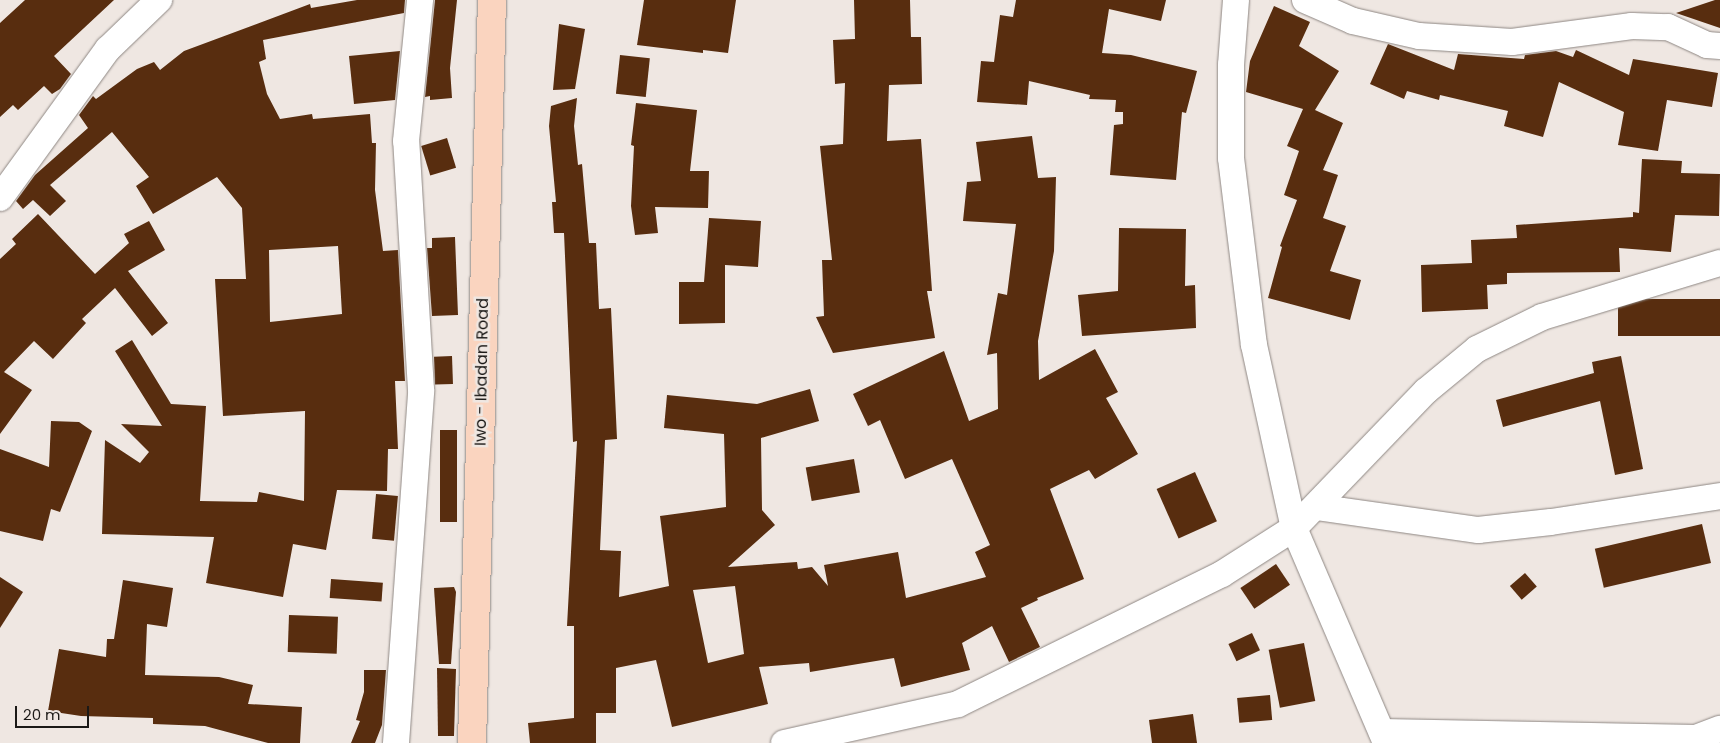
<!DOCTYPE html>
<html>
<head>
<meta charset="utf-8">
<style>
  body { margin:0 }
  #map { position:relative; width:1720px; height:743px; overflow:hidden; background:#efe7e2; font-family:Poppins,sans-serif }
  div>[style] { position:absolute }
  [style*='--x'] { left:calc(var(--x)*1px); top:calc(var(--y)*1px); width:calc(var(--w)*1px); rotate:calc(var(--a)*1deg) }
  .building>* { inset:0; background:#582d0f; transform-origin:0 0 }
  .roads { filter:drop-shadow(0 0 1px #8e8783) drop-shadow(0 0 1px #8e8783) }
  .minor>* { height:26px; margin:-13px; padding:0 13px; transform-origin:13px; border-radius:13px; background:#fff }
  .primary>* { height:28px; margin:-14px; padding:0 14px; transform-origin:14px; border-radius:14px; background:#fad4bf }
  span { translate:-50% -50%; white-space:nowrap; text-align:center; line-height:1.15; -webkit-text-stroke:5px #efe7e2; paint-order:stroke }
  .street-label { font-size:16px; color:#1b1917 }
  .scale { position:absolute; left:15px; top:706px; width:74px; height:22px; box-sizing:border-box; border:2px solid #1b1917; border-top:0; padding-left:6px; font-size:15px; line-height:18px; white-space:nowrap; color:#1b1917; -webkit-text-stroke:4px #efe7e2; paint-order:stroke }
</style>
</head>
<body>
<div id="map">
  <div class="building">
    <i style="clip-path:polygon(25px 0,114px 0,54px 56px,71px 74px,60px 89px,52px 94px,44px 86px,18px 110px,13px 105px,0 117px,0 23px)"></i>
    <i style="clip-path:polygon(evenodd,357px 0,405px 0,404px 13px,263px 40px,266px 59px,259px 62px,267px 94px,280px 119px,312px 114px,313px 119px,370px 114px,372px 143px,376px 143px,375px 190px,383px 251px,398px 250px,405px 381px,395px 381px,398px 449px,388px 449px,387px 491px,337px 490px,326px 550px,293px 544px,283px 597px,206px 583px,214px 537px,102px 534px,105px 440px,140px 463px,149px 452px,121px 424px,162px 426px,115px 351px,132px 340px,171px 404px,206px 406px,200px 501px,257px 502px,259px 492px,304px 501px,305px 411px,223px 416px,215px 279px,246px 279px,242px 208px,217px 177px,153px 214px,136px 186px,149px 177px,112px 132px,50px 185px,66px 201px,50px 216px,33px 200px,23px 209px,16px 201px,35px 175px,88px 128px,79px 115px,93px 96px,96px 99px,137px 69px,154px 62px,160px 70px,184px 51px,310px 4px,311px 8px,357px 0,338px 246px,342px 314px,270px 322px,269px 250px,338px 246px)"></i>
    <i style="clip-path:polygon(435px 0,457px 0,450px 68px,452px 98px,430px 100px,430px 96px,425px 97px)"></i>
    <i style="clip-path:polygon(644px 0,736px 0,728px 53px,703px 50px,703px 53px,637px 45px)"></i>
    <i style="clip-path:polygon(854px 0,910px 0,911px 37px,921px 37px,922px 84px,889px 85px,887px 141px,921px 139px,932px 291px,927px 291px,935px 338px,833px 353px,816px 317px,824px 316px,822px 260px,832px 260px,820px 146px,843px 144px,845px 83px,835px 84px,833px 40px,855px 39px)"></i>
    <i style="clip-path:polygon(1016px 0,1166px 0,1161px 21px,1109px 9px,1102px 53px,1131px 55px,1197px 71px,1186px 113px,1182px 112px,1176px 180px,1110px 175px,1114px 125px,1123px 124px,1123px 112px,1115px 112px,1116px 100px,1089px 99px,1090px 95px,1029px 81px,1027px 105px,977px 102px,981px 61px,994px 62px,1000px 15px,1013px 17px)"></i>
    <i style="clip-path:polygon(1715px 0,1720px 0,1720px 28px,1676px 13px)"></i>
    <i style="clip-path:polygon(1274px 6px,1310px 22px,1299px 46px,1339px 71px,1315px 110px,1343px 123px,1323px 170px,1338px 175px,1323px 218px,1346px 226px,1330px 271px,1361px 280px,1350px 320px,1268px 298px,1282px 247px,1280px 246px,1297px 200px,1284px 195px,1299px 151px,1287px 146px,1303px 109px,1246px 92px,1250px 61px)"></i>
    <i style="clip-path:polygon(559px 24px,585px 29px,575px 89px,553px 90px)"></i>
    <i style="clip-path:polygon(1388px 44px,1454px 70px,1458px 54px,1524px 59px,1525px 55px,1556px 51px,1573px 57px,1576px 50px,1629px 75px,1633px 59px,1718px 73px,1712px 107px,1667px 100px,1658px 151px,1618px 145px,1624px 112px,1559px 82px,1543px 137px,1504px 126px,1508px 111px,1440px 95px,1439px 100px,1407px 91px,1404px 99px,1370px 84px)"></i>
    <i style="clip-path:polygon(400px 51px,395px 100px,354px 104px,349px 56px)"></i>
    <i style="left:620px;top:55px;width:30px;height:39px;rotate:6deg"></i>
    <i style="clip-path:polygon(evenodd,577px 98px,574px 126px,578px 165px,582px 164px,589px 243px,596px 243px,599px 309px,611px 308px,617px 439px,605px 440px,600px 550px,621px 551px,619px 597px,669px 586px,660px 516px,726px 507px,724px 434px,664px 428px,667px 395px,757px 404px,810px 389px,819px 421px,761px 438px,762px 510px,775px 525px,728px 567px,797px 562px,798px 569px,812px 567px,828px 586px,824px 565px,898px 552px,906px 598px,986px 577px,975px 552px,990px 545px,952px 459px,905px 479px,880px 420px,868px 426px,853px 394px,944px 351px,969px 421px,998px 409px,997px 353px,987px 355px,998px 293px,1007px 295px,1016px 224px,963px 221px,967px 182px,981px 181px,976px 142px,1032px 136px,1038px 178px,1056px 177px,1054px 251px,1038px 341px,1039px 380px,1095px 349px,1118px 392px,1106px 398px,1138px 454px,1095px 479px,1089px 470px,1050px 489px,1084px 579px,1037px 598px,1038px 600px,1021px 608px,1040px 647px,1009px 662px,992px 626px,962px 643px,970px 670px,901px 687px,894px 658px,810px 672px,809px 663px,759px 667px,768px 704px,672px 727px,656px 660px,616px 668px,616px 713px,596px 713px,596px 743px,530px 743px,528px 723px,574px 718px,574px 626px,567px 626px,577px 441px,573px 442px,564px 233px,554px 233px,552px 202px,556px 202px,549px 126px,551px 106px,577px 98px,735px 586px,744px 654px,708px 663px,693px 590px,735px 586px)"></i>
    <i style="clip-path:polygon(636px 103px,697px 110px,690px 171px,709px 171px,708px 208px,655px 207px,658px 233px,635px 235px,631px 206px,634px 146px,631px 145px)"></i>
    <i style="left:447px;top:138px;width:31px;height:27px;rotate:73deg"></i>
    <i style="clip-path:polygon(1642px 159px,1682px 161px,1681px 173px,1720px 174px,1719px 216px,1675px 215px,1671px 252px,1619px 248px,1620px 272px,1507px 273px,1507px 284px,1487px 285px,1488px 309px,1422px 312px,1421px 265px,1472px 263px,1471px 240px,1517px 238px,1516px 225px,1633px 217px,1633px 212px,1639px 213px)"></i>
    <i style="clip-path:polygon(38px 214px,95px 274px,129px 243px,124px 234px,149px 221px,165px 250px,128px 271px,168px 323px,152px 336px,115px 288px,82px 319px,86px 323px,53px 359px,34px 341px,4px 372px,32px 390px,0 434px,0 259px,16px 244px,12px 239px)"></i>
    <i style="clip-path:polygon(709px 218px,761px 221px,758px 267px,725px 265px,725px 323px,679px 324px,679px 282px,704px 282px)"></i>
    <i style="clip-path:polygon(1119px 228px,1186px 229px,1185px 286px,1195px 285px,1196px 328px,1082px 336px,1078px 295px,1118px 291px)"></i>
    <i style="clip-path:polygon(455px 237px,458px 315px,432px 316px,427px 248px,432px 248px,432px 238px)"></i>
    <i style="left:1720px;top:299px;width:37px;height:102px;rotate:90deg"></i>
    <i style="left:452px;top:356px;width:28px;height:18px;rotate:88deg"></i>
    <i style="clip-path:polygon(1621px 356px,1643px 469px,1615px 475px,1600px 401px,1503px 427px,1496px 400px,1594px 373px,1592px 362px)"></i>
    <i style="clip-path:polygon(51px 421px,79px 422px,92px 431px,60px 512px,51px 509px,43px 541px,0 531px,0 449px,49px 467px)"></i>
    <i style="left:440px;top:430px;width:17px;height:92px"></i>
    <i style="left:854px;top:459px;width:34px;height:49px;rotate:80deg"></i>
    <i style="left:1195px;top:472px;width:54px;height:42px;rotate:66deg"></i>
    <i style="left:376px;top:494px;width:22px;height:45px;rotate:5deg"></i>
    <i style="left:1702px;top:524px;width:40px;height:110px;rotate:77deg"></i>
    <i style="left:1276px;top:564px;width:25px;height:43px;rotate:56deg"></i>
    <i style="left:1525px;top:573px;width:18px;height:20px;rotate:49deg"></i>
    <i style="clip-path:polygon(0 577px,23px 592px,0 628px)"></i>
    <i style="left:331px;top:579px;width:52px;height:19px;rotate:4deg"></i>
    <i style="clip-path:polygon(123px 580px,173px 588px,167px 627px,147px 624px,145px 675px,219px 677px,253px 685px,248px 704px,302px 707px,300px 743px,268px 743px,205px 726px,153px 724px,153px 718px,81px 716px,48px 711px,59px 649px,106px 657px,107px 639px,114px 639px)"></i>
    <i style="clip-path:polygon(454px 587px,456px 592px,451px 664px,439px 664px,434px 588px)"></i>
    <i style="left:289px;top:615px;width:49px;height:37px;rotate:2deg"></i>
    <i style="left:1252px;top:633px;width:19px;height:26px;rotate:65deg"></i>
    <i style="left:1304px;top:643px;width:59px;height:36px;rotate:79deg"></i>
    <i style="clip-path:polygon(437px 668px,456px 669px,454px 736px,438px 736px)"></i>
    <i style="clip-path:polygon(364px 670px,386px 670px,382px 725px,375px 743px,351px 743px,360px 721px,356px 720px,364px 692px)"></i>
    <i style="left:1270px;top:695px;width:25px;height:33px;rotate:85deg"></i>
    <i style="clip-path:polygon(1193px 714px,1197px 743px,1152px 743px,1149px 720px)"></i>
  </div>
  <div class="roads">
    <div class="minor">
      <i style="--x:1236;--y:0;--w:65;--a:94.4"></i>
      <i style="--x:1231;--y:65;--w:93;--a:90"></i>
      <i style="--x:1231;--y:158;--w:188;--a:83"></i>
      <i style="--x:1254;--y:345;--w:187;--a:77.7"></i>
      <i style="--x:1294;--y:528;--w:234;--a:66.8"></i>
      <i style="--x:1305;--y:0;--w:52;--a:23.6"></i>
      <i style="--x:1353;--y:21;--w:68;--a:12.8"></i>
      <i style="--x:1419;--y:36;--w:93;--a:3.7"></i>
      <i style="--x:1512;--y:42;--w:121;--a:-7.6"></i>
      <i style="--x:1632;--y:26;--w:36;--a:2"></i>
      <i style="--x:1668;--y:27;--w:43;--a:24.8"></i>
      <i style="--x:1707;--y:45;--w:13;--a:4"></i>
      <i style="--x:0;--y:198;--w:184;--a:-54.1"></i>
      <i style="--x:108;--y:49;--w:71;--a:-43.9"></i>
      <i style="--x:1316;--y:507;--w:164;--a:8.1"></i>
      <i style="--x:1478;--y:530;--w:73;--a:-6.3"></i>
      <i style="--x:1551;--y:522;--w:171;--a:-8.7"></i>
      <i style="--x:1382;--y:732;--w:314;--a:1.1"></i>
      <i style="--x:1696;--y:738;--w:26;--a:-21"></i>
      <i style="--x:396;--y:743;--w:354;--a:-85.9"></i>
      <i style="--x:421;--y:390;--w:249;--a:-93.4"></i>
      <i style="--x:406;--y:141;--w:142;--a:-84.3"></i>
      <i style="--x:784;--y:743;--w:178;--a:-12.6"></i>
      <i style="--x:958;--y:704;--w:294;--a:-26.2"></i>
      <i style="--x:1222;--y:574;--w:85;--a:-32.6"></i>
      <i style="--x:1294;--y:528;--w:190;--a:-46.1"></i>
      <i style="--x:1426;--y:391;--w:66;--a:-39.5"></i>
      <i style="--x:1477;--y:349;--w:72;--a:-26.2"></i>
      <i style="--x:1542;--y:317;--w:186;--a:-16.9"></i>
    </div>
    <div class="primary">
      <i style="--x:472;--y:743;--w:743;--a:-88.46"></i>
    </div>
  </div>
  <div class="street-label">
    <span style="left:482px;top:372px;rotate:-89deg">Iwo - Ibadan Road</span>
  </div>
  <div class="scale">20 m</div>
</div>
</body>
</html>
